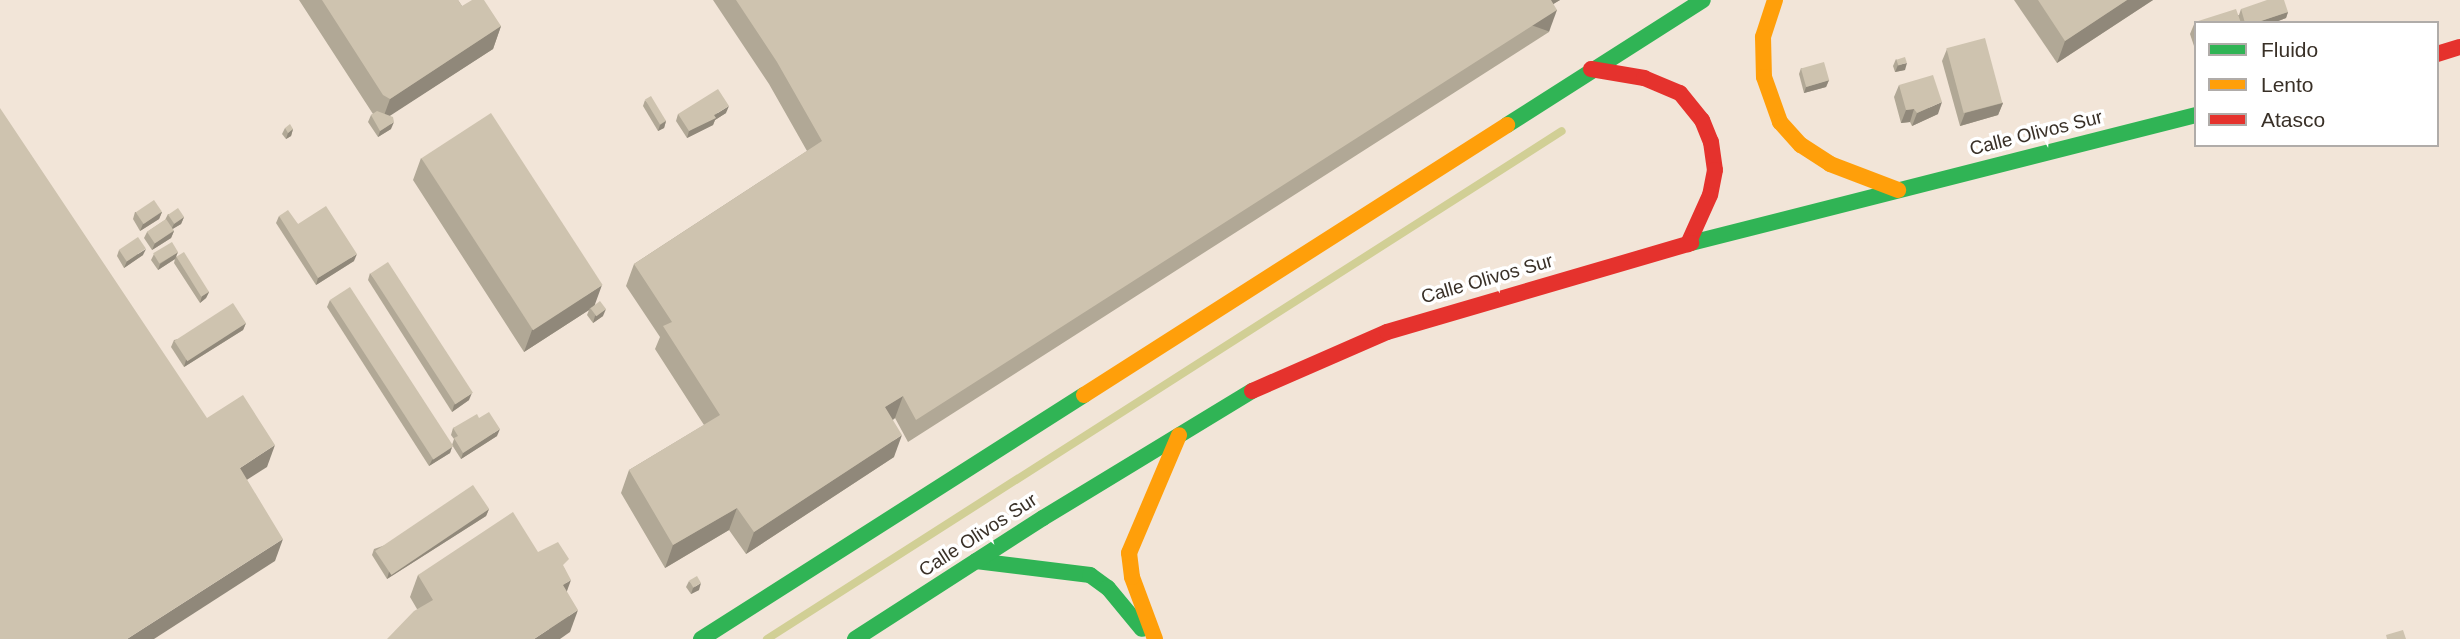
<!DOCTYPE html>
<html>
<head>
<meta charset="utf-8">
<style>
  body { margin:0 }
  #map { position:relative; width:2460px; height:639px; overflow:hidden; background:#f2e5d8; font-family:Helvetica,sans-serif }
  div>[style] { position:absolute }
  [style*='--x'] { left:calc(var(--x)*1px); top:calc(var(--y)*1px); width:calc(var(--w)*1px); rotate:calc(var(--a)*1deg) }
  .stream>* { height:8px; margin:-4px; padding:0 4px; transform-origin:4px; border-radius:4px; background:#d1cf95 }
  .fast>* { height:16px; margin:-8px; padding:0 8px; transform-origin:8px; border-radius:8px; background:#30b455 }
  .slow>* { height:16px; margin:-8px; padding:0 8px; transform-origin:8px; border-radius:8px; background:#ff9f0a }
  .jam>* { height:16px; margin:-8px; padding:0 8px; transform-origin:8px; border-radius:8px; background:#e5322d }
  .wall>* { inset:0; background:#b1a896 }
  .shaded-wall>* { inset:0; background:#90887a; transform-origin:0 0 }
  .building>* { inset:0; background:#cec3af; transform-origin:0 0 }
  span { translate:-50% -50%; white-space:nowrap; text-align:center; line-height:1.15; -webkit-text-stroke:7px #fff; paint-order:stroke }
  .street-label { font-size:19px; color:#393027 }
  .legend { position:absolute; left:2194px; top:21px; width:245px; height:126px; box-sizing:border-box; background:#fff; border:2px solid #b0aca9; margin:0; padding:9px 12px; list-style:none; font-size:21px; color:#393027 }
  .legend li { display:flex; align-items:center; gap:14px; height:35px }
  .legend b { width:35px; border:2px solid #b0aca9 }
</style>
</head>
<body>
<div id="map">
  <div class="stream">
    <i style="--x:767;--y:639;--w:943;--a:-32.58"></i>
  </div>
  <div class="fast">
    <i style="--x:1507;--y:125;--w:232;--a:-32.5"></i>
    <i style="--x:1691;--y:243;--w:521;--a:-14.22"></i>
    <i style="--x:976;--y:561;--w:115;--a:7"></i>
    <i style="--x:1090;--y:575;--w:22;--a:36"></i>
    <i style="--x:1108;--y:588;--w:53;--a:50.3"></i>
    <i style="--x:701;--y:639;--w:454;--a:-32.5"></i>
    <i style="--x:855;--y:639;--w:224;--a:-32.8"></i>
    <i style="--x:1043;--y:518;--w:245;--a:-31.3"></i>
  </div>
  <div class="slow">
    <i style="--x:1775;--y:0;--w:39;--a:108"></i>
    <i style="--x:1763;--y:37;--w:40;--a:88.6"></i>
    <i style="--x:1764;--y:77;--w:48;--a:70.4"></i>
    <i style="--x:1780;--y:122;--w:31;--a:48"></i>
    <i style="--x:1801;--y:145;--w:35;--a:33"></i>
    <i style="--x:1830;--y:164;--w:73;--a:20.9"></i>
    <i style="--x:1084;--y:395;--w:502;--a:-32.55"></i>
    <i style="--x:1155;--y:639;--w:66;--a:-110.4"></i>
    <i style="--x:1132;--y:577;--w:24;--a:-97"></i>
    <i style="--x:1129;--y:553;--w:128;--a:-67"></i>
  </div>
  <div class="jam">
    <i style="--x:2437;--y:54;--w:24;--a:-17"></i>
    <i style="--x:1591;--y:69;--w:54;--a:9.6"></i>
    <i style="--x:1644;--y:78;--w:39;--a:23"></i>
    <i style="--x:1680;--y:93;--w:35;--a:51"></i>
    <i style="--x:1702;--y:120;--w:24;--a:68"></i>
    <i style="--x:1711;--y:142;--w:28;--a:82"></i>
    <i style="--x:1715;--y:170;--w:25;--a:101"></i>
    <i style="--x:1710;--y:195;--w:54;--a:114.2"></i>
    <i style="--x:1252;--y:391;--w:147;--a:-23.6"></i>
    <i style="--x:1387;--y:332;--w:317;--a:-16.3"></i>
  </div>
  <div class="wall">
    <i style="clip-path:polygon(299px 0,458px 0,462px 6px,501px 26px,493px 49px,390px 115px,391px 129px,378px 137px,368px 122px,371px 115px,373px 114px)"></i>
    <i style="clip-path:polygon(713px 0,1560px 0,1553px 4px,1549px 32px,908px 442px,895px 418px,893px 420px,894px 457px,746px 554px,729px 530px,665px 568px,621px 493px,629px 470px,704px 425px,655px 349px,660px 337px,626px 286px,634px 264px,807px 151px,769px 84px)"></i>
    <i style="clip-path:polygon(2014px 0,2153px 0,2057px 63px)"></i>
    <i style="clip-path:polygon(2241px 9px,2288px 12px,2286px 18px,2273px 23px,2196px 23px,2196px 52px,2190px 34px,2195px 22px,2239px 15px)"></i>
    <i style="clip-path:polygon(1947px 49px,2003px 103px,1998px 115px,1960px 126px,1942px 61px)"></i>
    <i style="clip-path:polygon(1896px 59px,1905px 70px,1895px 72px,1893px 66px)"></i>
    <i style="clip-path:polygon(1801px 68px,1829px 80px,1826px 87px,1804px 93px,1799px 74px)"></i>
    <i style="clip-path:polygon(1899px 85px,1938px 114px,1912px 126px,1910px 122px,1901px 123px,1894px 97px)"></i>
    <i style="clip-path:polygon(645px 100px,666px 121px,664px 128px,658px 131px,643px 106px)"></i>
    <i style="clip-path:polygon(726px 113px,715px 120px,713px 125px,687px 138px,676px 121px,678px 114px)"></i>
    <i style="clip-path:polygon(285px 128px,293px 129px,291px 136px,286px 139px,282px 134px)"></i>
    <i style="clip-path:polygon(421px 158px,595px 305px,603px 316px,593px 323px,587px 315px,589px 310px,524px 352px,413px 180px)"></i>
    <i style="clip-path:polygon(135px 212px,162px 212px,159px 219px,140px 231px,133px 219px)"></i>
    <i style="clip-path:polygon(168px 214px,184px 217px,181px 224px,172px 229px,174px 231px,171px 238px,152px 250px,144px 238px,147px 232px,165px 220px)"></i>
    <i style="clip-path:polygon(279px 216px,298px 224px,354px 261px,316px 285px,276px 223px)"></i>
    <i style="clip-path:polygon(119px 250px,143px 255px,124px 268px,117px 256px)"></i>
    <i style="clip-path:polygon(178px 252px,176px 256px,209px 292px,206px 298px,200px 303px,174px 263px,175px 259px,158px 270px,151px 260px,154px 254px)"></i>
    <i style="clip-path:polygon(370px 273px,469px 400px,452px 412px,368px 280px)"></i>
    <i style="clip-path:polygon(330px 300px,452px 447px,450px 453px,429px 466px,327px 307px)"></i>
    <i style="clip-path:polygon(246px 323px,243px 330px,184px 367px,171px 347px,174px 340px)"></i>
    <i style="clip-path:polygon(479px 418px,497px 436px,461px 459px,452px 445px,454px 439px,451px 435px,453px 428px)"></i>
    <i style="clip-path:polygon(489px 509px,486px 516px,387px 579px,372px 555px,374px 549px)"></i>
    <i style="clip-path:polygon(538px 552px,565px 569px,570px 632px,417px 609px,410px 597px,418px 575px)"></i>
    <i style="clip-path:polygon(689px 581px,699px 590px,691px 594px,686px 587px)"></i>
  </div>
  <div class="shaded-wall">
    <i style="clip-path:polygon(1543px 0,1560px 0,1537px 14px)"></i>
    <i style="clip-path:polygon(2127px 0,2153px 0,2057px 63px,2065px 41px)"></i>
    <i style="left:1557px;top:10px;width:23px;height:761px;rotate:110deg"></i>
    <i style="clip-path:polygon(2288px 12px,2286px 18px,2273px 23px,2261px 23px,2261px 21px)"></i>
    <i style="clip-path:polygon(501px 26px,493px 49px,382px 121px,390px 99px)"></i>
    <i style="clip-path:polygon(1907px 63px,1905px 70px,1895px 72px,1898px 65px)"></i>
    <i style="clip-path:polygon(1829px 80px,1826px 87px,1804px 93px,1806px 87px)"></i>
    <i style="clip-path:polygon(1942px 102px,1938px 114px,1912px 126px,1917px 113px)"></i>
    <i style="clip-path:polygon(2003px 103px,1998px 115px,1960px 126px,1965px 113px)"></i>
    <i style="clip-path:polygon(729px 106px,726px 113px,715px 120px,713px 125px,687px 138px,689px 131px)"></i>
    <i style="clip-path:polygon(1914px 109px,1910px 122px,1901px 123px,1906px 110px)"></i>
    <i style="clip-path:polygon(666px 121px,664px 128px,658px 131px,660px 125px)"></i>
    <i style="clip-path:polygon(394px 122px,391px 129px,378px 137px,380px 131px)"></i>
    <i style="clip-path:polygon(293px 129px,291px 136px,286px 139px,288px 133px)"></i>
    <i style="clip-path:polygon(162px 212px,159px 219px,140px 231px,143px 224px)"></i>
    <i style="clip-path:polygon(184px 217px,181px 224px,171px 230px,174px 224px)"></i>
    <i style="clip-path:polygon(174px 231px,171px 238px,152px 250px,155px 243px)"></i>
    <i style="clip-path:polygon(146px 249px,143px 255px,124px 268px,127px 261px)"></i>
    <i style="clip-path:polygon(178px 252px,175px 259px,158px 270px,160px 264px)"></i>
    <i style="clip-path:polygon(357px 254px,354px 261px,316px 285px,318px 278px)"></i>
    <i style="clip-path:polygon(602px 285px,594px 307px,590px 308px,589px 310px,524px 352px,532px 330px)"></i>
    <i style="clip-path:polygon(209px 292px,206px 298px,200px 303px,202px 296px)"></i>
    <i style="clip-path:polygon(606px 309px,603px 316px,593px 323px,595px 316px)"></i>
    <i style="clip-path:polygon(246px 323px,243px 330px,184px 367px,186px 360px)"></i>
    <i style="clip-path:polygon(472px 393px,469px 400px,452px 412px,454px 405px)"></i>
    <i style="clip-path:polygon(903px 396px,895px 418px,877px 430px,885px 407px)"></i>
    <i style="clip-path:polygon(500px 429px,497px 436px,461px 459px,463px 453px)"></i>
    <i style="clip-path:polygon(902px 435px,894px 457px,746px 554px,754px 532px)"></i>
    <i style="clip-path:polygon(275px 445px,267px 467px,231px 490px,240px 468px)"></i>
    <i style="clip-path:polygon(452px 447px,450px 453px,429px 466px,432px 460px)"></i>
    <i style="clip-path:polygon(737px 508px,729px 530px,665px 568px,673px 545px)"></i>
    <i style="clip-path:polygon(489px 509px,486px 516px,387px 579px,389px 572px)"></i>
    <i style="clip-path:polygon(283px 539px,275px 561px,154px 639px,127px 639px)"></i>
    <i style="clip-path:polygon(571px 580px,563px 602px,563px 585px)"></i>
    <i style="clip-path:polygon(701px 583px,699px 590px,691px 594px,693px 588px)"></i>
    <i style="clip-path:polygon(578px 610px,570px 632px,560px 639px,534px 639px)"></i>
  </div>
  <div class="building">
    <i style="clip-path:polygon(322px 0,458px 0,462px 6px,472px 0,484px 0,501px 26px,390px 99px,383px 95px)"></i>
    <i style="clip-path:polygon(736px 0,1551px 0,1557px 10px,916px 420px,903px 396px,885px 407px,902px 435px,754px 532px,737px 508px,673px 545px,629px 470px,720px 415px,663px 326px,672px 322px,634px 264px,822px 141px,777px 62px)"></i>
    <i style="clip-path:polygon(2038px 0,2127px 0,2065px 41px)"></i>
    <i style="clip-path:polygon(2267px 0,2284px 0,2288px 12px,2261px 21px,2262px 23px,2245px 23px,2241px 9px)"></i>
    <i style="clip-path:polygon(2236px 9px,2241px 23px,2196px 23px,2196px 24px,2195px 22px)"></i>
    <i style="left:1985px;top:38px;width:67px;height:40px;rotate:75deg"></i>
    <i style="left:1905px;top:57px;width:6px;height:9px;rotate:72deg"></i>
    <i style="left:1824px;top:62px;width:19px;height:24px;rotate:74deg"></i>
    <i style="clip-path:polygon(1933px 75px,1942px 102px,1917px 113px,1914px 109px,1906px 110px,1899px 85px)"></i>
    <i style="clip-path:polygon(718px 89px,729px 106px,714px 115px,716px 118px,689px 131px,678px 114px)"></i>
    <i style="left:651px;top:96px;width:29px;height:7px;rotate:59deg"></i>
    <i style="clip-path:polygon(0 108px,207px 418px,243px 395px,275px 445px,240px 468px,283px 539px,127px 639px,0 639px)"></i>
    <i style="clip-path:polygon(377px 111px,393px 117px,394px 122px,380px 131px,371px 115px)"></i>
    <i style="left:491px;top:113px;width:205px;height:83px;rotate:57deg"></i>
    <i style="clip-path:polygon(290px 124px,293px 129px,288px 133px,285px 128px)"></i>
    <i style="left:154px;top:200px;width:14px;height:22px;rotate:56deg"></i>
    <i style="clip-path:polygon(326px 206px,357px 254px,318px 278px,279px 216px,288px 210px,298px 224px)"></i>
    <i style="left:178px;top:208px;width:11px;height:12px;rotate:56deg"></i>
    <i style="left:166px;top:219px;width:14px;height:23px;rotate:56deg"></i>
    <i style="left:138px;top:237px;width:14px;height:23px;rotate:56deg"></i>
    <i style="left:172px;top:242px;width:12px;height:22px;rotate:59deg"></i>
    <i style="left:184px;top:252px;width:47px;height:9px;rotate:58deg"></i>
    <i style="left:388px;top:262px;width:156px;height:21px;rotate:57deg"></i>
    <i style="left:350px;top:287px;width:190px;height:24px;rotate:57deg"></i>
    <i style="left:600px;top:301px;width:10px;height:12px;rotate:53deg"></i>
    <i style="left:233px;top:303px;width:24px;height:70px;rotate:57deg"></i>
    <i style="clip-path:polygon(489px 412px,500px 429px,463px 453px,454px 438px,458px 436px,453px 428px,477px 414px,479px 418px)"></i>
    <i style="left:473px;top:485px;width:29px;height:118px;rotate:56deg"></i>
    <i style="clip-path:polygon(513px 512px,538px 552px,558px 542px,569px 559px,563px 565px,571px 580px,563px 585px,578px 610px,534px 639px,387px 639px,414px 611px,433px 600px,418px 575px)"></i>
    <i style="left:697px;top:576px;width:8px;height:9px;rotate:60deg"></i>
    <i style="clip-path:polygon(2403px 630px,2406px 639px,2387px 639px,2386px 635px)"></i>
  </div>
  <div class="street-label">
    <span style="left:2036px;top:133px;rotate:-14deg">Calle Olivos Sur</span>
    <span style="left:1487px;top:279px;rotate:-16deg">Calle Olivos Sur</span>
    <span style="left:978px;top:535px;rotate:-33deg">Calle Olivos Sur</span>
  </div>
  <ul class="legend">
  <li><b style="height:9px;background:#30b455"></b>Fluido</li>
  <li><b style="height:9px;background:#ff9f0a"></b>Lento</li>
  <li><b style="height:9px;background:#e5322d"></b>Atasco</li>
  </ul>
</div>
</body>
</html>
